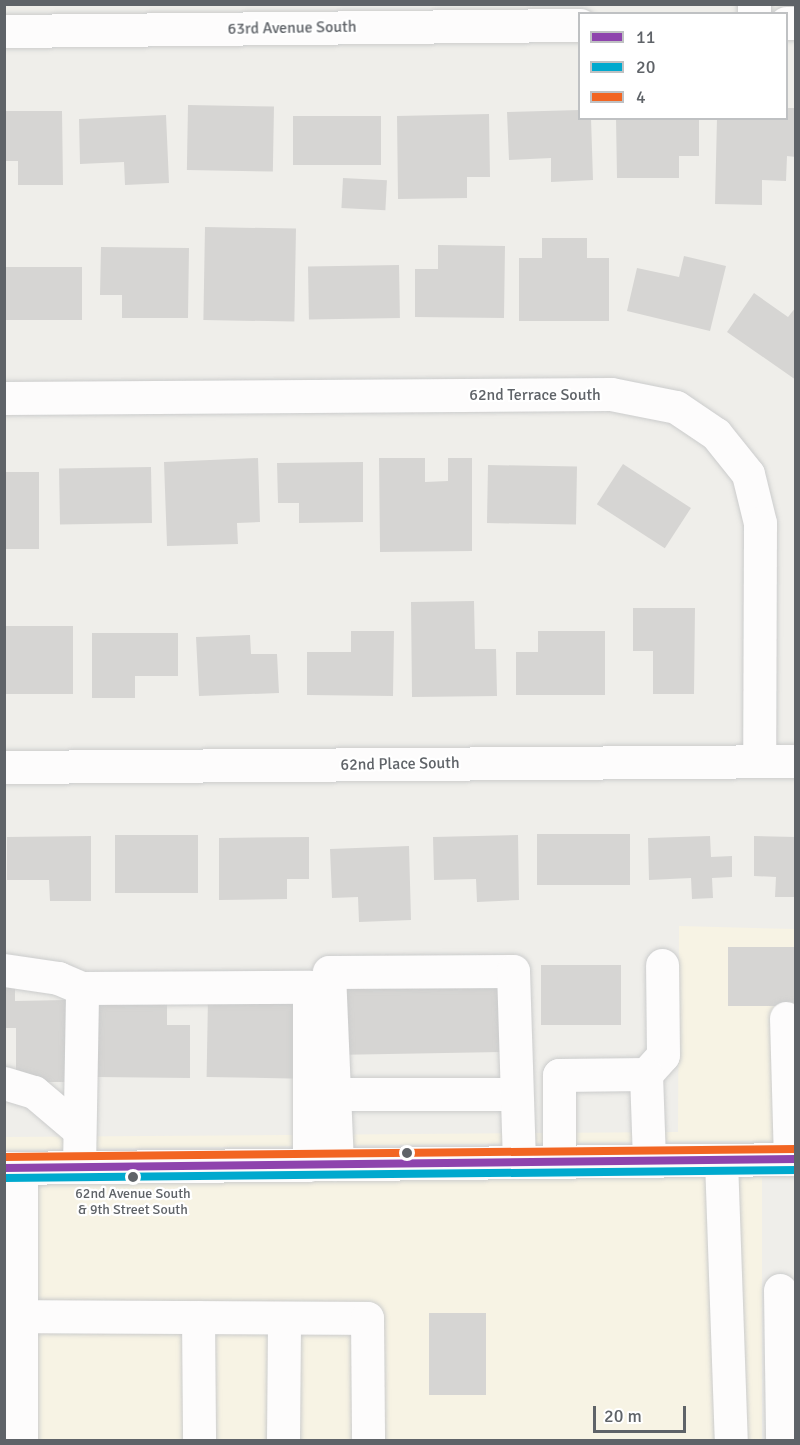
<!DOCTYPE html>
<html>
<head>
<meta charset="utf-8">
<style>
  body { margin:0 }
  #map { position:relative; width:800px; height:1445px; overflow:hidden; background:#efeeea; font-family:Signika,sans-serif }
  div>[style] { position:absolute }
  [style*='--x'] { left:calc(var(--x)*1px); top:calc(var(--y)*1px); width:calc(var(--w)*1px); rotate:calc(var(--a)*1deg) }
  .commercial>* { inset:0; background:#f7f3e4; transform-origin:0 0 }
  .building>* { inset:0; background:#d6d5d3; transform-origin:0 0 }
  .roads { filter:drop-shadow(0 0 2px #cbcccc) drop-shadow(0 0 2px #cbcccc) }
  .minor>* { height:33px; margin:-16.5px; padding:0 16.5px; transform-origin:16.5px; border-radius:16.5px; background:#fdfcfc }
  .bus-1>* { height:8px; margin:-4px; padding:0 4px; transform-origin:4px; border-radius:4px; background:#8e44ad }
  .bus-2>* { height:8px; margin:-4px; padding:0 4px; transform-origin:4px; border-radius:4px; background:#00a9ce }
  .bus-3>* { height:8px; margin:-4px; padding:0 4px; transform-origin:4px; border-radius:4px; background:#f26522 }
  .dots>* { width:16px; height:16px; translate:-50% -50%; box-sizing:border-box; border:3px solid #fff; border-radius:50% }
  span { translate:-50% -50%; white-space:nowrap; text-align:center; line-height:1.15; -webkit-text-stroke:4.5px #fff; paint-order:stroke }
  .bus-label { font-size:14px; color:#5f6368 }
  .street-label { font-size:16px; color:#5f6368 }
  .frame { position:absolute; inset:0; border:6px solid #5f6368; pointer-events:none }
  .legend { position:absolute; left:578px; top:12px; width:210px; height:108px; box-sizing:border-box; background:#fff; border:2px solid #bfc1c3; margin:0; padding:8px 10px; list-style:none; font-size:18px; color:#5f6368 }
  .legend li { display:flex; align-items:center; gap:12px; height:30px }
  .legend b { width:30px; border:2px solid #bfc1c3 }
  .scale { position:absolute; left:593px; top:1406px; width:93px; height:27px; box-sizing:border-box; border:3px solid #5f6368; border-top:0; padding-left:8px; font-size:18px; line-height:21px; white-space:nowrap; color:#5f6368; -webkit-text-stroke:4px #fff; paint-order:stroke }
</style>
</head>
<body>
<div id="map">
  <div class="commercial">
    <i style="clip-path:polygon(679px 926px,795px 929px,795px 1140px,5px 1150px,4px 1137px,678px 1132px)"></i>
    <i style="left:762px;top:1177px;width:263px;height:758px;rotate:90deg"></i>
  </div>
  <div class="building">
    <i style="left:188px;top:105px;width:86px;height:65px;rotate:1deg"></i>
    <i style="clip-path:polygon(786px 108px,796px 108px,796px 157px,787px 156px,786px 181px,762px 180px,762px 205px,715px 204px,717px 118px,786px 118px)"></i>
    <i style="clip-path:polygon(580px 110px,580px 118px,591px 118px,593px 180px,551px 182px,551px 158px,509px 160px,507px 112px)"></i>
    <i style="clip-path:polygon(4px 111px,62px 111px,63px 185px,18px 185px,18px 161px,4px 161px)"></i>
    <i style="clip-path:polygon(489px 114px,490px 177px,467px 177px,467px 198px,398px 199px,397px 116px)"></i>
    <i style="clip-path:polygon(166px 115px,169px 183px,125px 185px,124px 162px,80px 164px,79px 119px)"></i>
    <i style="left:293px;top:116px;width:88px;height:49px"></i>
    <i style="clip-path:polygon(616px 118px,699px 118px,699px 156px,679px 156px,679px 178px,617px 178px)"></i>
    <i style="left:343px;top:178px;width:44px;height:30px;rotate:3deg"></i>
    <i style="left:205px;top:227px;width:91px;height:93px;rotate:1deg"></i>
    <i style="clip-path:polygon(542px 238px,587px 238px,587px 258px,609px 258px,609px 321px,519px 321px,519px 258px,542px 258px)"></i>
    <i style="clip-path:polygon(438px 245px,505px 246px,504px 318px,415px 317px,415px 269px,438px 269px)"></i>
    <i style="clip-path:polygon(101px 247px,189px 248px,188px 318px,122px 318px,122px 295px,100px 295px)"></i>
    <i style="clip-path:polygon(684px 256px,726px 266px,710px 331px,627px 311px,637px 268px,679px 277px)"></i>
    <i style="left:399px;top:265px;width:53px;height:91px;rotate:89deg"></i>
    <i style="left:4px;top:267px;width:78px;height:53px"></i>
    <i style="clip-path:polygon(754px 293px,788px 317px,796px 307px,796px 380px,727px 332px)"></i>
    <i style="clip-path:polygon(258px 458px,260px 522px,237px 523px,238px 544px,167px 546px,164px 462px)"></i>
    <i style="clip-path:polygon(379px 458px,425px 458px,425px 482px,448px 481px,448px 458px,472px 458px,472px 551px,380px 552px)"></i>
    <i style="clip-path:polygon(363px 462px,363px 522px,299px 523px,299px 503px,278px 503px,277px 463px)"></i>
    <i style="left:623px;top:464px;width:81px;height:48px;rotate:33deg"></i>
    <i style="left:488px;top:465px;width:89px;height:58px;rotate:1deg"></i>
    <i style="left:151px;top:467px;width:56px;height:92px;rotate:89deg"></i>
    <i style="left:5px;top:472px;width:34px;height:77px"></i>
    <i style="clip-path:polygon(474px 601px,475px 649px,496px 649px,497px 696px,412px 697px,411px 602px)"></i>
    <i style="clip-path:polygon(633px 608px,695px 608px,694px 694px,653px 694px,653px 651px,633px 651px)"></i>
    <i style="left:73px;top:626px;width:68px;height:69px;rotate:90deg"></i>
    <i style="clip-path:polygon(351px 631px,394px 631px,393px 696px,307px 695px,307px 652px,351px 652px)"></i>
    <i style="clip-path:polygon(538px 631px,605px 631px,605px 695px,516px 695px,516px 652px,538px 652px)"></i>
    <i style="clip-path:polygon(92px 633px,178px 633px,178px 676px,135px 676px,135px 698px,92px 698px)"></i>
    <i style="clip-path:polygon(250px 635px,251px 654px,277px 654px,279px 693px,199px 696px,196px 637px)"></i>
    <i style="left:537px;top:834px;width:93px;height:51px"></i>
    <i style="left:115px;top:835px;width:83px;height:58px"></i>
    <i style="clip-path:polygon(518px 835px,519px 900px,477px 902px,476px 879px,434px 880px,433px 837px)"></i>
    <i style="clip-path:polygon(91px 836px,91px 901px,50px 901px,49px 880px,7px 880px,7px 837px)"></i>
    <i style="clip-path:polygon(710px 836px,711px 857px,732px 856px,732px 877px,712px 878px,713px 898px,692px 899px,691px 878px,649px 880px,648px 838px)"></i>
    <i style="clip-path:polygon(754px 836px,796px 837px,796px 897px,775px 897px,776px 877px,754px 876px)"></i>
    <i style="clip-path:polygon(309px 837px,309px 879px,287px 879px,287px 899px,219px 900px,219px 838px)"></i>
    <i style="clip-path:polygon(409px 846px,411px 920px,359px 922px,358px 897px,332px 898px,330px 849px)"></i>
    <i style="left:796px;top:947px;width:59px;height:68px;rotate:90deg"></i>
    <i style="left:621px;top:965px;width:60px;height:80px;rotate:90deg"></i>
    <i style="clip-path:polygon(4px 973px,15px 973px,15px 1001px,66px 1000px,67px 1082px,16px 1082px,16px 1028px,4px 1028px)"></i>
    <i style="left:500px;top:982px;width:70px;height:155px;rotate:89deg"></i>
    <i style="left:208px;top:997px;width:95px;height:80px;rotate:1deg"></i>
    <i style="clip-path:polygon(97px 998px,167px 998px,167px 1025px,190px 1025px,190px 1078px,97px 1077px)"></i>
    <i style="left:429px;top:1313px;width:57px;height:82px"></i>
  </div>
  <div class="roads">
    <div class="minor">
      <i style="--x:754;--y:4;--w:10;--a:90"></i>
      <i style="--x:786;--y:23;--w:10;--a:0"></i>
      <i style="--x:4;--y:31;--w:576;--a:-0.6"></i>
      <i style="--x:4;--y:398;--w:607;--a:-0.38"></i>
      <i style="--x:611;--y:394;--w:66;--a:11.3"></i>
      <i style="--x:676;--y:407;--w:48;--a:34"></i>
      <i style="--x:716;--y:434;--w:51;--a:51.3"></i>
      <i style="--x:748;--y:474;--w:50;--a:76.2"></i>
      <i style="--x:760;--y:523;--w:238;--a:90.2"></i>
      <i style="--x:4;--y:767;--w:792;--a:-0.43"></i>
      <i style="--x:4;--y:970;--w:55;--a:8.4"></i>
      <i style="--x:58;--y:978;--w:26;--a:23"></i>
      <i style="--x:786;--y:1018;--w:141;--a:88.4"></i>
      <i style="--x:646;--y:1074;--w:25;--a:-48"></i>
      <i style="--x:663;--y:1055;--w:90;--a:-90.6"></i>
      <i style="--x:4;--y:1083;--w:31;--a:17"></i>
      <i style="--x:34;--y:1092;--w:59;--a:40.2"></i>
      <i style="--x:332;--y:1094;--w:184;--a:0"></i>
      <i style="--x:721;--y:1160;--w:280;--a:88"></i>
      <i style="--x:559;--y:1162;--w:87;--a:-90"></i>
      <i style="--x:559;--y:1075;--w:87;--a:-0.7"></i>
      <i style="--x:646;--y:1074;--w:87;--a:88"></i>
      <i style="--x:337;--y:1164;--w:192;--a:-92.4"></i>
      <i style="--x:329;--y:972;--w:184;--a:-0.3"></i>
      <i style="--x:513;--y:971;--w:191;--a:88.2"></i>
      <i style="--x:79;--y:1167;--w:179;--a:-89"></i>
      <i style="--x:82;--y:988;--w:227;--a:-0.3"></i>
      <i style="--x:309;--y:987;--w:178;--a:90"></i>
      <i style="--x:4;--y:1168;--w:792;--a:-0.65"></i>
      <i style="--x:780;--y:1290;--w:150;--a:89.2"></i>
      <i style="--x:4;--y:1316;--w:363;--a:0.3"></i>
      <i style="--x:367;--y:1318;--w:122;--a:89.5"></i>
      <i style="--x:198;--y:1317;--w:123;--a:89.5"></i>
      <i style="--x:21;--y:1440;--w:272;--a:-90"></i>
      <i style="--x:283;--y:1440;--w:122;--a:-89.5"></i>
    </div>
  </div>
  <div class="bus-1">
    <i style="--x:4;--y:1168;--w:792;--a:-0.65"></i>
  </div>
  <div class="bus-2">
    <i style="--x:4;--y:1178;--w:792;--a:-0.58"></i>
  </div>
  <div class="bus-3">
    <i style="--x:4;--y:1157;--w:792;--a:-0.58"></i>
  </div>
  <div class="dots">
    <i style="left:407px;top:1153px;background:#5f6368"></i>
    <i style="left:133px;top:1177px;background:#5f6368"></i>
  </div>
  <div class="bus-label">
    <span style="left:133px;top:1202px">62nd Avenue South<br>&amp; 9th Street South</span>
  </div>
  <div class="street-label">
    <span style="left:292px;top:28px;rotate:-1deg">63rd Avenue South</span>
    <span style="left:535px;top:395px">62nd Terrace South</span>
    <span style="left:400px;top:764px;rotate:-1deg">62nd Place South</span>
  </div>
  <div class="frame"></div>
  <ul class="legend">
  <li><b style="height:8px;background:#8e44ad"></b>11</li>
  <li><b style="height:8px;background:#00a9ce"></b>20</li>
  <li><b style="height:8px;background:#f26522"></b>4</li>
  </ul>
  <div class="scale">20 m</div>
</div>
</body>
</html>
